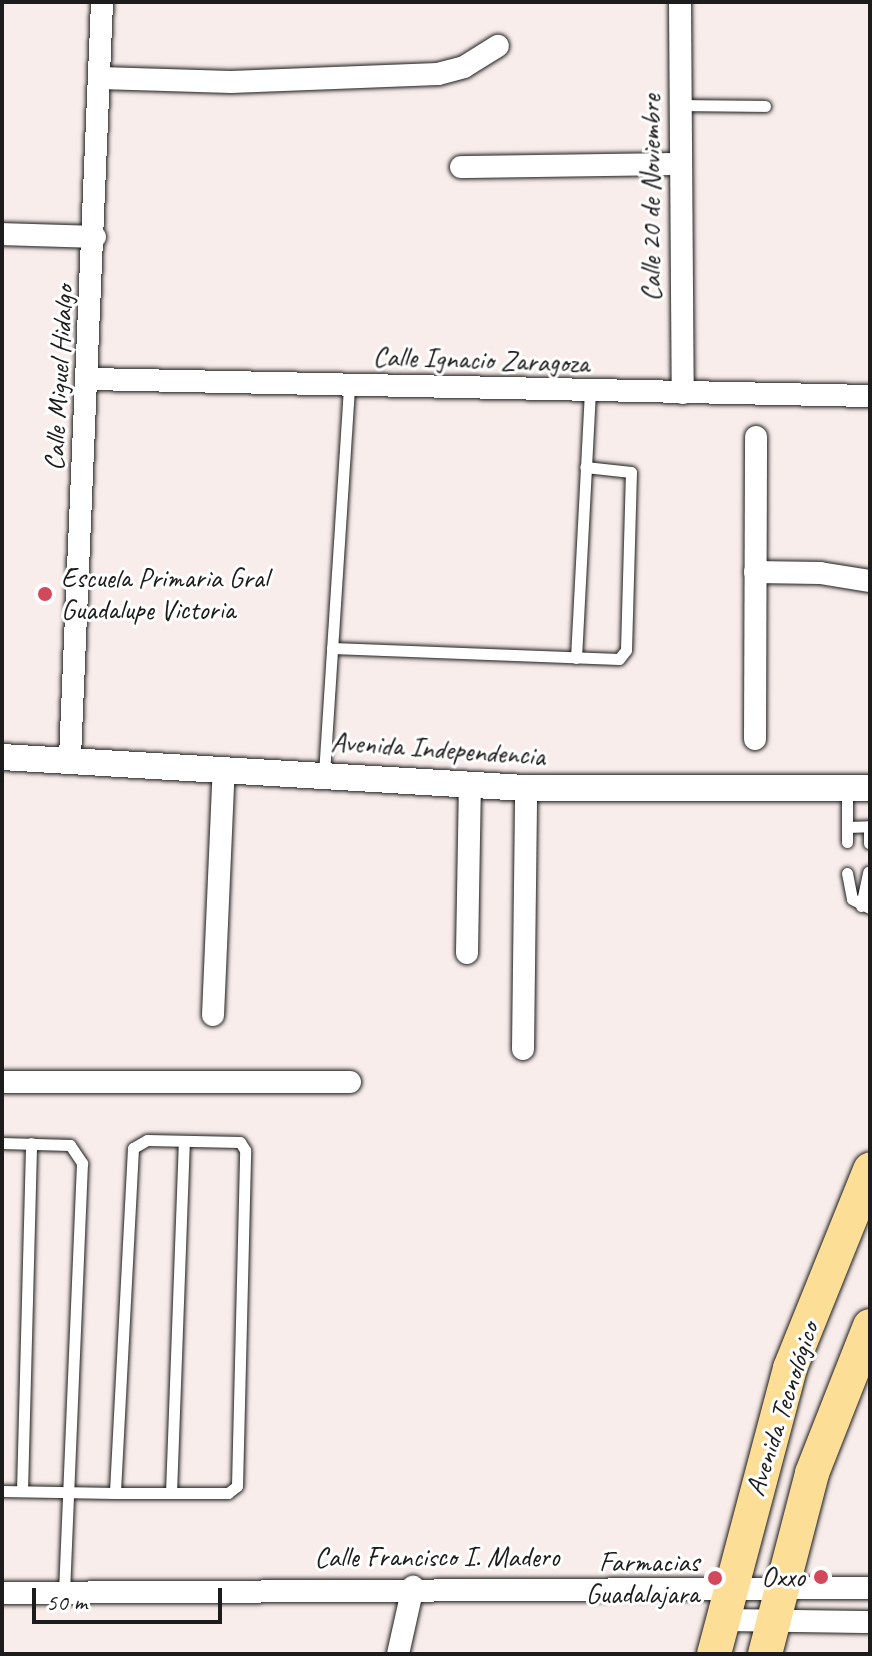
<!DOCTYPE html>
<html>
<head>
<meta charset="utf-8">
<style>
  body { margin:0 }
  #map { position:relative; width:872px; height:1656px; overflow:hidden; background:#f8edeb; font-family:Caveat,sans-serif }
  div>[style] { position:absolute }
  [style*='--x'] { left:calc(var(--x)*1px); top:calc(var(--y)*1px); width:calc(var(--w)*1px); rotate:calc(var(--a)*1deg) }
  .roads { filter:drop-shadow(0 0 2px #1c1c1c) drop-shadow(0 0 2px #1c1c1c) }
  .service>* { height:11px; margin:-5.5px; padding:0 5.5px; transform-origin:5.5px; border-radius:5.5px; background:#fff }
  .minor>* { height:22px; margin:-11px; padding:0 11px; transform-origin:11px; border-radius:11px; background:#fff }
  .tertiary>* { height:26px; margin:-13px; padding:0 13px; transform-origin:13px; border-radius:13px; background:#fff }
  .primary>* { height:34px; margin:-17px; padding:0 17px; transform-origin:17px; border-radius:17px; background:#fdde96 }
  .dots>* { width:22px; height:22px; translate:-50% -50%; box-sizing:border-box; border:4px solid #fff; border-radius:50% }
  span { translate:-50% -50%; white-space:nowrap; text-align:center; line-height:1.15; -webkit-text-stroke:6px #fff; paint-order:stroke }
  .street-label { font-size:28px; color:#1c1c1c }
  .poi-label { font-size:28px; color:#1c1c1c }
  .left { translate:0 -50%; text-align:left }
  .right { translate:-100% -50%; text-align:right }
  .frame { position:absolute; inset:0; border:4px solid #1c1c1c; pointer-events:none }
  .scale { position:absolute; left:32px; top:1588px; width:190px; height:36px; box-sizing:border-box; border:4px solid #1c1c1c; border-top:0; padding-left:10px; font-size:24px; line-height:28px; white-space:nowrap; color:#1c1c1c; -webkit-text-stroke:6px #fff; paint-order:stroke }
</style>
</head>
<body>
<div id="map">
  <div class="roads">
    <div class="service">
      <i style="--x:681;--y:105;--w:84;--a:0.7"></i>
      <i style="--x:332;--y:648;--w:287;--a:2.2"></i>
      <i style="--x:619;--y:659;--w:11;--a:-52"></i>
      <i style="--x:626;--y:650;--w:178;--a:-88.4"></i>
      <i style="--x:631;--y:472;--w:46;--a:-173.8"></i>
      <i style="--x:576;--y:658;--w:265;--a:-87"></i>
      <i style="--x:324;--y:774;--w:389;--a:-86.3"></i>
      <i style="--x:847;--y:788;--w:54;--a:90"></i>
      <i style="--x:847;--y:827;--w:23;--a:-2"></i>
      <i style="--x:869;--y:843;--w:17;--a:-90"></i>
      <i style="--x:847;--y:873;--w:26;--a:79"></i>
      <i style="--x:852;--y:899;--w:20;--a:27"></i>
      <i style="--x:861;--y:906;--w:35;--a:-78"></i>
      <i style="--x:2;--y:1143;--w:68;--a:1.7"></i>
      <i style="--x:70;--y:1145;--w:22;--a:56"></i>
      <i style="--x:82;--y:1163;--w:429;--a:92.4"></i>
      <i style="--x:2;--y:1491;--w:113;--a:1"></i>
      <i style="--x:115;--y:1493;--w:113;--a:0"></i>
      <i style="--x:228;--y:1493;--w:11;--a:-38"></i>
      <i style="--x:237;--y:1486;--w:336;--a:-88.6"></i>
      <i style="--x:245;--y:1150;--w:9;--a:-122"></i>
      <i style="--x:240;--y:1142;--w:93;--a:-178.8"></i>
      <i style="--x:147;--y:1140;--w:16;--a:150"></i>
      <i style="--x:133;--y:1148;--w:345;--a:93"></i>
      <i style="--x:22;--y:1491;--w:348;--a:-88.5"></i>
      <i style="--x:171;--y:1493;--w:352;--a:-87.9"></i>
    </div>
    <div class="minor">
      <i style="--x:680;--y:2;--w:391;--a:89.6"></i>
      <i style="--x:100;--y:78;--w:131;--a:1.7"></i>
      <i style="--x:231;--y:82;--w:207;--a:-2.2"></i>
      <i style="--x:438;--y:74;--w:27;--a:-15"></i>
      <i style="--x:464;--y:67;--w:40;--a:-32"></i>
      <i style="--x:461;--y:167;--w:220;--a:-0.8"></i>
      <i style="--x:2;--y:234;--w:93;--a:1.8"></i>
      <i style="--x:90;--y:379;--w:780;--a:1.25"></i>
      <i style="--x:755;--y:572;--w:65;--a:0.9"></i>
      <i style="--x:820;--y:573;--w:51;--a:9.1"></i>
      <i style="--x:755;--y:739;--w:302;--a:-89.8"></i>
      <i style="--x:70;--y:757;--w:756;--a:-87.57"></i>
      <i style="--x:467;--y:953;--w:168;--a:-89"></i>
      <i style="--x:213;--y:1015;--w:247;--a:-87.5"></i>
      <i style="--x:523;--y:1049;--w:261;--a:-89.3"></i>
      <i style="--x:2;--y:1082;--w:348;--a:0"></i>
      <i style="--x:2;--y:1593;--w:868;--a:-0.33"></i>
      <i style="--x:721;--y:1620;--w:149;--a:0.8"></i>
      <i style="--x:398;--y:1654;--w:69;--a:-77.4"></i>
    </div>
    <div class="tertiary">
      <i style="--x:2;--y:757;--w:525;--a:3.39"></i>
      <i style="--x:526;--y:788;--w:344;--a:0"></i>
    </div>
    <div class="primary">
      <i style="--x:714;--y:1654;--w:296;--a:-75.1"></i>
      <i style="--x:790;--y:1368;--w:214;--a:-68"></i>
      <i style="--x:765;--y:1654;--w:187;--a:-75.4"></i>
      <i style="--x:812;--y:1473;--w:158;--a:-68.5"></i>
    </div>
  </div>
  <div class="dots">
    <i style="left:45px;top:594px;background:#d1495b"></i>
    <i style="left:821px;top:1577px;background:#d1495b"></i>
    <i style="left:715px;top:1578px;background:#d1495b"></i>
  </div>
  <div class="street-label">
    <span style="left:651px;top:198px;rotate:-90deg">Calle 20 de Noviembre</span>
    <span style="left:481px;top:360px;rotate:2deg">Calle Ignacio Zaragoza</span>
    <span style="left:59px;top:378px;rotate:-87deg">Calle Miguel Hidalgo</span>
    <span style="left:438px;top:749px;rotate:4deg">Avenida Independencia</span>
    <span style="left:782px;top:1409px;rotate:-72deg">Avenida Tecnológico</span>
    <span style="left:437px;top:1557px">Calle Francisco I. Madero</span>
  </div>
  <div class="poi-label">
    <span class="left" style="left:61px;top:594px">Escuela Primaria Gral<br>Guadalupe Victoria</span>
    <span class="right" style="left:699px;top:1578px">Farmacias<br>Guadalajara</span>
    <span class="right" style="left:805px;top:1577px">Oxxo</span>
  </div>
  <div class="frame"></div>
  <div class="scale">50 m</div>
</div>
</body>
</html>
